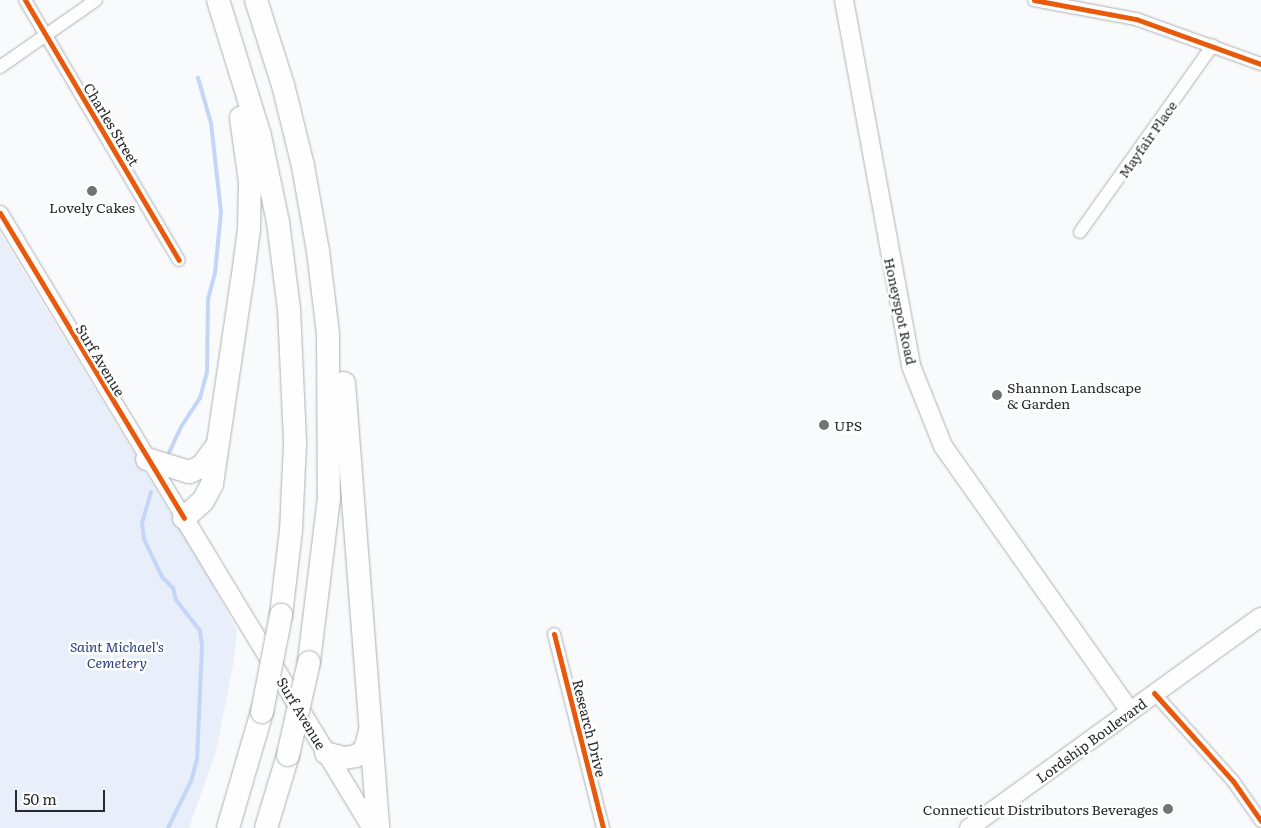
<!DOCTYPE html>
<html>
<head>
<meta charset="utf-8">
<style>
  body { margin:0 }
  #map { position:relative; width:1261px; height:828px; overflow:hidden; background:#f8fafc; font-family:Literata,serif }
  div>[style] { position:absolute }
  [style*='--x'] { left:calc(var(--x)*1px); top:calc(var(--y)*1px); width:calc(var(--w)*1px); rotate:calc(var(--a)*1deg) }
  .green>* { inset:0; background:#e8eefa }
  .stream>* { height:4px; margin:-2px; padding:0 2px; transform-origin:2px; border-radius:2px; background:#c4d5f8 }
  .roads { filter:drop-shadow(0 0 1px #afb1b3) drop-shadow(0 0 1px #afb1b3) }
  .minor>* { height:12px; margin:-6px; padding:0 6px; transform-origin:6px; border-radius:6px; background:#fefeff }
  .tertiary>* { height:15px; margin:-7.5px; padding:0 7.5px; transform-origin:7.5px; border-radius:7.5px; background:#fefeff }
  .secondary>* { height:18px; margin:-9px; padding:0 9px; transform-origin:9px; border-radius:9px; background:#fefeff }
  .motorway>* { height:22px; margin:-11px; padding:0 11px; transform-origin:11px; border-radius:11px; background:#fefeff }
  .bridges { filter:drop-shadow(0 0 1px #afb1b3) drop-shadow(0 0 1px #afb1b3) }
  .motorway-bridge>* { height:22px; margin:-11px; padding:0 11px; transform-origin:11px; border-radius:11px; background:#fefeff }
  .cycleway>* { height:5px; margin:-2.5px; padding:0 2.5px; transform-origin:2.5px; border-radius:2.5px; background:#e8590c }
  .dots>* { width:14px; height:14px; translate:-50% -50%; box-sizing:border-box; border:2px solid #fff; border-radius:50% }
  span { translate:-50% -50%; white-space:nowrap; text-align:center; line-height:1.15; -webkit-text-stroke:5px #fff; paint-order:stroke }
  .street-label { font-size:14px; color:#292a2c }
  .poi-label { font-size:14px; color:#292a2c }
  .left { translate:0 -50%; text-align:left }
  .right { translate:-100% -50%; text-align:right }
  .park-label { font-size:14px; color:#27407c; font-style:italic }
  .scale { position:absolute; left:15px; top:790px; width:90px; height:22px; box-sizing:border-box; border:2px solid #292a2c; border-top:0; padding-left:6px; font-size:15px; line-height:18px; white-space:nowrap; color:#292a2c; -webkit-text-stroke:4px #fff; paint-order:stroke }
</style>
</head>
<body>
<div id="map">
  <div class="green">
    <i style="clip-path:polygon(0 233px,209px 577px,237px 631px,233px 666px,216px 751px,189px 828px,0 828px)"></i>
  </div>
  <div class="stream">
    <i style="--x:167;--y:457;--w:33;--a:-65"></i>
    <i style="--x:181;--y:427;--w:35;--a:-57"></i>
    <i style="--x:200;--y:398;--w:27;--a:-75"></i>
    <i style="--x:207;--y:372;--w:73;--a:-89.2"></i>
    <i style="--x:208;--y:299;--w:27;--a:-75"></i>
    <i style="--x:215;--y:273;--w:61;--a:-84.4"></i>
    <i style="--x:221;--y:212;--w:90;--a:-96.4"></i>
    <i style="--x:211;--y:123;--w:47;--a:-106.1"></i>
    <i style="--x:151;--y:492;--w:33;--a:106"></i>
    <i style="--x:142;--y:524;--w:15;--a:82"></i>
    <i style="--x:144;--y:539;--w:42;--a:64.7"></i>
    <i style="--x:162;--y:577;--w:16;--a:45"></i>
    <i style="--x:173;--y:588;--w:12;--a:76"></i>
    <i style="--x:176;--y:600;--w:39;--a:52"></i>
    <i style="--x:200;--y:631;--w:15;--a:82"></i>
    <i style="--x:202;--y:646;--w:113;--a:92.5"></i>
    <i style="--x:197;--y:759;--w:23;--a:105"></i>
    <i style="--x:191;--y:781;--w:52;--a:116.1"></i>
  </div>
  <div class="roads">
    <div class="minor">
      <i style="--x:25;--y:0;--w:302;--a:59.4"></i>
      <i style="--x:1034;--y:0;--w:104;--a:10.6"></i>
      <i style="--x:1136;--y:19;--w:133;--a:19.8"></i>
      <i style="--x:0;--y:67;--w:117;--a:-34.9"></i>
      <i style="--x:1080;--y:232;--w:229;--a:-54.6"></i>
      <i style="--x:554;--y:634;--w:200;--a:75.8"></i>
      <i style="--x:1154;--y:693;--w:118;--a:48.1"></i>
      <i style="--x:1233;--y:781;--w:49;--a:55"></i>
    </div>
    <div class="tertiary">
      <i style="--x:0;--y:213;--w:356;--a:58.9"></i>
    </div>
    <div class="secondary">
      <i style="--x:844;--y:0;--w:372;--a:79.6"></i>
      <i style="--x:911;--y:366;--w:86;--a:68.2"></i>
      <i style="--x:943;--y:446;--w:324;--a:54.8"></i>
      <i style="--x:184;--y:518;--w:363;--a:58.8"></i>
      <i style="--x:969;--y:828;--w:360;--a:-35.9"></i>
    </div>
    <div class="motorway">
      <i style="--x:218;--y:0;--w:142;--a:72.8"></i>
      <i style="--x:260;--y:136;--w:88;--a:78.2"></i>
      <i style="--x:278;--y:222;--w:88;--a:82.8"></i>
      <i style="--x:289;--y:309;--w:134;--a:87.4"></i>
      <i style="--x:295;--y:443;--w:87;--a:92.6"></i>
      <i style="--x:291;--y:530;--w:86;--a:96.7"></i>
      <i style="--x:256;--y:0;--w:89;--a:72.4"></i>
      <i style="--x:283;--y:85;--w:83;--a:76.1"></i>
      <i style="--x:303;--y:166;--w:86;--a:80"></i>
      <i style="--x:318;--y:251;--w:84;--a:83.1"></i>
      <i style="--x:328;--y:334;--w:164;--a:89.7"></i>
      <i style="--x:329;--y:498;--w:165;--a:97"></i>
      <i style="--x:344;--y:383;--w:446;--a:85.6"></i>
      <i style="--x:147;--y:459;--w:44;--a:17.2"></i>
      <i style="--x:189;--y:472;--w:13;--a:-23"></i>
      <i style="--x:201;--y:467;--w:25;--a:-53"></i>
      <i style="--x:184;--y:518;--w:25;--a:-42"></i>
      <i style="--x:203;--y:501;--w:19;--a:-62"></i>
      <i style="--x:212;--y:484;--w:204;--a:-81.6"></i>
      <i style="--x:242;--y:282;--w:53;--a:-82.5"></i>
      <i style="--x:249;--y:229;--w:47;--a:-88.8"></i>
      <i style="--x:250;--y:182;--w:65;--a:-98"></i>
      <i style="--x:326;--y:753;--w:19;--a:16"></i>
      <i style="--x:344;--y:758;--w:12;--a:-9"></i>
      <i style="--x:356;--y:756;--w:11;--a:-34"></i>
      <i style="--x:365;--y:750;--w:20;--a:-75"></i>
      <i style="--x:228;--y:828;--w:121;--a:-73.7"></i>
      <i style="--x:266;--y:828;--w:76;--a:-73.2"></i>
    </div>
  </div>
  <div class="bridges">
    <div class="motorway-bridge">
      <i style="--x:262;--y:712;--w:99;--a:-78.9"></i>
      <i style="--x:288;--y:755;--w:95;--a:-77.3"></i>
    </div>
  </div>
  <div class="cycleway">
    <i style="--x:25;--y:0;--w:302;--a:59.4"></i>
    <i style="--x:1034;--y:0;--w:104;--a:10.6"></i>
    <i style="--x:1136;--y:19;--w:133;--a:19.8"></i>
    <i style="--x:0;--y:213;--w:356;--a:58.9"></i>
    <i style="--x:554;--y:634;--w:200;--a:75.8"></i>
    <i style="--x:1154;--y:693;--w:118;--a:48.1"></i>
    <i style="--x:1233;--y:781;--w:49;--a:55"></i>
  </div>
  <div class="dots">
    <i style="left:92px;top:191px;background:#717375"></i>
    <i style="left:997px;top:395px;background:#717375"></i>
    <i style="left:824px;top:425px;background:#717375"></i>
    <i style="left:1168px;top:809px;background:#717375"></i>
  </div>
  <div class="street-label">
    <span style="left:112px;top:124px;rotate:59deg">Charles Street</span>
    <span style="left:1147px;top:139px;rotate:-55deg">Mayfair Place</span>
    <span style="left:901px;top:311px;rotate:78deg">Honeyspot Road</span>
    <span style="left:101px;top:360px;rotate:59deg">Surf Avenue</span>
    <span style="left:302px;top:713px;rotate:59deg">Surf Avenue</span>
    <span style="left:590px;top:728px;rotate:76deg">Research Drive</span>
    <span style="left:1091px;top:740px;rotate:-36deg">Lordship Boulevard</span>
  </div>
  <div class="poi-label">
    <span style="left:92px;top:207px">Lovely Cakes</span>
    <span class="left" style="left:1007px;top:395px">Shannon Landscape<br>&amp; Garden</span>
    <span class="left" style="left:834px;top:425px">UPS</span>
    <span class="right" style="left:1158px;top:809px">Connecticut Distributors Beverages</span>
  </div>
  <div class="park-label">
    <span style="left:117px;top:654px">Saint Michael's<br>Cemetery</span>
  </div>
  <div class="scale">50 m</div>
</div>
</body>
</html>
